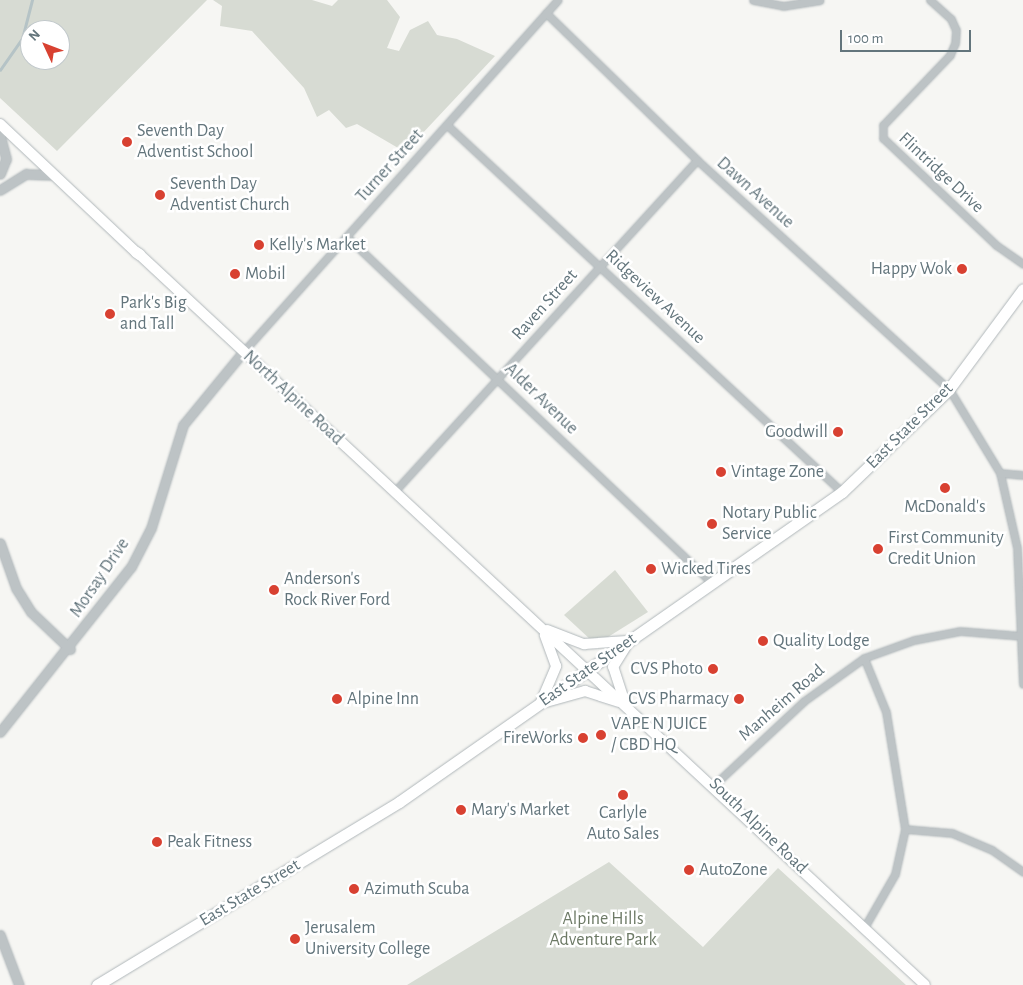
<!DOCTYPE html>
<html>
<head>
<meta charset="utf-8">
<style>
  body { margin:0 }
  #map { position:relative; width:1023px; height:985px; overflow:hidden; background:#f6f6f3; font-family:"Alegreya Sans",sans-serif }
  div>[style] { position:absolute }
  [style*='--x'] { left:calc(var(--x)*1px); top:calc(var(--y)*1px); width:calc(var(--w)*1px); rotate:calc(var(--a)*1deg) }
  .green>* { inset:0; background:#d7dbd3 }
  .stream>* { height:2.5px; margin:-1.25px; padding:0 1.25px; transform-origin:1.25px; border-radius:1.25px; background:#b5c3c6 }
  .roads { filter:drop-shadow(0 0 1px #b0b7ba) drop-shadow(0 0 1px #b0b7ba) }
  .minor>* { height:7px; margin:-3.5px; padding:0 3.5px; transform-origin:3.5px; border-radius:3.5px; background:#bdc3c5 }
  .tertiary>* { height:9px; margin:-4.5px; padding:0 4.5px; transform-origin:4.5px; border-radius:4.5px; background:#bdc3c5 }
  .secondary>* { height:10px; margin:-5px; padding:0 5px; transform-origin:5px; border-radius:5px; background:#fff }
  .primary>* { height:11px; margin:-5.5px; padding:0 5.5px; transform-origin:5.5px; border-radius:5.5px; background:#fff }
  .dots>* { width:14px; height:14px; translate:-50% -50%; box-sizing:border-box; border:2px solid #fff; border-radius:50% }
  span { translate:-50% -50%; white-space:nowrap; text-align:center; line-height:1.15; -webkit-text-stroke:5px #fff; paint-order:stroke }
  .poi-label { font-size:18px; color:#63757c }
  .left { translate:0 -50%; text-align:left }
  .right { translate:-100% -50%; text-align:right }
  .street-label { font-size:18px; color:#63757c }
  .park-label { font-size:18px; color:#6d7a66 }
  .north { position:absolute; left:20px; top:20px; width:50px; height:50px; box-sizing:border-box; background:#fff; border:1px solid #c1c8cb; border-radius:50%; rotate:313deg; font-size:14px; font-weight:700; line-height:20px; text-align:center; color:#63757c }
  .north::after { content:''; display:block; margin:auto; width:18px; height:22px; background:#d84131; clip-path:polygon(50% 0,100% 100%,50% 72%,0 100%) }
  .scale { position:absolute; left:840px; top:30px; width:131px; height:22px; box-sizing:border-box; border:2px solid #63757c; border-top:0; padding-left:6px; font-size:15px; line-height:18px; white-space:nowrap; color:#63757c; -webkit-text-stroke:4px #fff; paint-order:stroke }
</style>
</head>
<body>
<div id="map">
  <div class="green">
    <i style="clip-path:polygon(evenodd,0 0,207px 0,57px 151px,0 98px,0 0,30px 30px,60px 30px,60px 60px,30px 60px,30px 30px)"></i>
    <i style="clip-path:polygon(213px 0,312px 0,332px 6px,338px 0,387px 0,400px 17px,387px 48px,399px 51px,410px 30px,428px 21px,437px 35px,457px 39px,495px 56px,405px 152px,357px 124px,346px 128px,329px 110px,317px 117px,304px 88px,252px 31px,220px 26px,222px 6px)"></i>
    <i style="clip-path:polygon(615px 570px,648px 612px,608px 637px,592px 641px,564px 615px)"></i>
    <i style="clip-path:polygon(609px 862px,703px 947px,778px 868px,906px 985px,407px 985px)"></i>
  </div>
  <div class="stream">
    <i style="--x:0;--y:70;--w:38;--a:-55"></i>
    <i style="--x:22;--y:39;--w:40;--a:-75.6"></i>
  </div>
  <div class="roads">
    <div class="minor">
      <i style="--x:753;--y:0;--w:31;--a:11"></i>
      <i style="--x:783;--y:6;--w:37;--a:-9"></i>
      <i style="--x:930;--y:0;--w:28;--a:42"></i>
      <i style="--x:951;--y:19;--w:12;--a:66"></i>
      <i style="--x:956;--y:30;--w:13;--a:94"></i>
      <i style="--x:955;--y:43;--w:13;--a:113"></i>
      <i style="--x:950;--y:55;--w:97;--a:133.7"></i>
      <i style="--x:883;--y:125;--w:13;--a:90"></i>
      <i style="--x:883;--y:138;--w:156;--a:43.4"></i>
      <i style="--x:996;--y:245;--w:33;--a:35"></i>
      <i style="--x:546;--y:13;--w:211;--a:44.2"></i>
      <i style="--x:697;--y:160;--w:341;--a:42.3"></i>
      <i style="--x:949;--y:389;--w:98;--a:58.7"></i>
      <i style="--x:1000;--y:473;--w:77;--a:77.2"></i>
      <i style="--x:1017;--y:548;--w:136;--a:87.5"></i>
      <i style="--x:447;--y:125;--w:539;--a:42.9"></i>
      <i style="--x:347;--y:237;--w:504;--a:43.47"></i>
      <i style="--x:243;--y:352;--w:472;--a:-48.2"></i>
      <i style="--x:1000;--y:473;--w:23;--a:5"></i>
      <i style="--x:394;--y:492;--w:449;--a:-47.6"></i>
      <i style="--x:864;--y:658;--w:58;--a:67.8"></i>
      <i style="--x:886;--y:712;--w:119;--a:80.8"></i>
      <i style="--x:905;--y:829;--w:46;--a:102.5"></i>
      <i style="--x:895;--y:874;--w:62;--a:119.9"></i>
      <i style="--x:714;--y:785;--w:123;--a:-43"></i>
      <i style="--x:804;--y:701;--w:74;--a:-35.6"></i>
      <i style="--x:864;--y:658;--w:53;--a:-19.8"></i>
      <i style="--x:914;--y:640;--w:47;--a:-11.1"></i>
      <i style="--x:960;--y:631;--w:63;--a:4.5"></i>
      <i style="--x:905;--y:829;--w:47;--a:4.9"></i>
      <i style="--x:952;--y:833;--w:43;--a:23"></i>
      <i style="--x:992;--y:850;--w:38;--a:35"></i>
    </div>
    <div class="tertiary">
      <i style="--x:0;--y:136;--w:24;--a:75"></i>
      <i style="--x:6;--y:159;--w:16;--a:112"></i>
      <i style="--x:0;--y:190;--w:31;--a:-32"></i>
      <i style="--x:26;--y:174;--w:29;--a:2"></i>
      <i style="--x:0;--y:543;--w:48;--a:70.4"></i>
      <i style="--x:16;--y:588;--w:28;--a:58"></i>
      <i style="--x:31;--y:612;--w:54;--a:43.5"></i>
      <i style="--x:0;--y:732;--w:211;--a:-51.6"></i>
      <i style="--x:131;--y:567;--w:44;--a:-62.9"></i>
      <i style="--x:151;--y:528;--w:108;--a:-72.7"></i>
      <i style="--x:183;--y:425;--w:94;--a:-50.6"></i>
      <i style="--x:0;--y:935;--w:53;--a:69.2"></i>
    </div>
    <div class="secondary">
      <i style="--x:0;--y:124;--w:187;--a:43.3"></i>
      <i style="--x:139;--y:254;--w:1073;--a:42.92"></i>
      <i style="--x:547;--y:630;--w:40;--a:21"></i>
      <i style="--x:584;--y:644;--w:43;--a:-4"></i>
      <i style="--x:624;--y:700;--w:35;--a:-108"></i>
      <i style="--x:613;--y:667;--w:25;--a:-58"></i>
      <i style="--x:541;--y:702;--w:39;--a:-67"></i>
      <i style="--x:556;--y:666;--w:33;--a:-110"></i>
      <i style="--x:546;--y:702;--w:41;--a:-15.8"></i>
      <i style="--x:585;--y:691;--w:35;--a:18"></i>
    </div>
    <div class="primary">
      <i style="--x:136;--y:252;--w:4;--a:34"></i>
      <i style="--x:97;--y:985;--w:353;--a:-31.2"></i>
      <i style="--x:399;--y:802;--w:541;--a:-34.98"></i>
      <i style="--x:842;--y:492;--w:149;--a:-43.9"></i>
      <i style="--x:949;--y:389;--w:124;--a:-53.5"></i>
    </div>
  </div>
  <div class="dots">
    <i style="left:127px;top:142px;background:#d84131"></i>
    <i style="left:160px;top:195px;background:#d84131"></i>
    <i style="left:259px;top:245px;background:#d84131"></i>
    <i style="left:962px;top:269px;background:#d84131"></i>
    <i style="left:235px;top:274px;background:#d84131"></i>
    <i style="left:110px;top:314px;background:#d84131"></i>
    <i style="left:838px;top:432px;background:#d84131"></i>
    <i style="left:721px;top:472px;background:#d84131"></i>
    <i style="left:945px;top:488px;background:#d84131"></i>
    <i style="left:712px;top:524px;background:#d84131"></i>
    <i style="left:878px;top:549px;background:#d84131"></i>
    <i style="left:651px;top:569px;background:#d84131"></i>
    <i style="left:274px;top:590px;background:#d84131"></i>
    <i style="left:763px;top:641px;background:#d84131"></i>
    <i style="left:713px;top:669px;background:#d84131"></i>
    <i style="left:337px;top:699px;background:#d84131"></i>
    <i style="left:739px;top:699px;background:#d84131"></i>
    <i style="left:601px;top:735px;background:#d84131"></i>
    <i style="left:583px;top:738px;background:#d84131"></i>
    <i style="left:623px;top:795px;background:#d84131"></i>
    <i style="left:461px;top:810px;background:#d84131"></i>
    <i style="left:157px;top:842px;background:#d84131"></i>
    <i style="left:689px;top:870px;background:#d84131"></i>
    <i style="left:354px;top:889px;background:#d84131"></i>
    <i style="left:295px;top:939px;background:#d84131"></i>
  </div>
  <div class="poi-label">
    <span class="left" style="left:137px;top:142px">Seventh Day<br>Adventist School</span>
    <span class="left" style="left:170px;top:195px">Seventh Day<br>Adventist Church</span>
    <span class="left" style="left:269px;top:245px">Kelly's Market</span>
    <span class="right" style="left:952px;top:269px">Happy Wok</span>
    <span class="left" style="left:245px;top:274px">Mobil</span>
    <span class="left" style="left:120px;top:314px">Park's Big<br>and Tall</span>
    <span class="right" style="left:828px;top:432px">Goodwill</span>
    <span class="left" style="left:731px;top:472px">Vintage Zone</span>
    <span style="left:945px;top:507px">McDonald's</span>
    <span class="left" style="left:722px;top:524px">Notary Public<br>Service</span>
    <span class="left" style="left:888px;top:549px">First Community<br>Credit Union</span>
    <span class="left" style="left:661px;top:569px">Wicked Tires</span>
    <span class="left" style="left:284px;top:590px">Anderson's<br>Rock River Ford</span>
    <span class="left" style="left:773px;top:641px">Quality Lodge</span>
    <span class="right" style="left:703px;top:669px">CVS Photo</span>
    <span class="left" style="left:347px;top:699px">Alpine Inn</span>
    <span class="right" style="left:729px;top:699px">CVS Pharmacy</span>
    <span class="left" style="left:611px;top:735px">VAPE N JUICE<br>/ CBD HQ</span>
    <span class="right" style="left:573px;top:738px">FireWorks</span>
    <span class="left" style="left:471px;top:810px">Mary's Market</span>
    <span style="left:623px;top:824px">Carlyle<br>Auto Sales</span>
    <span class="left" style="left:167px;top:842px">Peak Fitness</span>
    <span class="left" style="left:699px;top:870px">AutoZone</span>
    <span class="left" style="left:364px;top:889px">Azimuth Scuba</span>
    <span class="left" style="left:305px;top:939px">Jerusalem<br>University College</span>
  </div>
  <div class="street-label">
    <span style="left:390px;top:166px;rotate:-48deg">Turner Street</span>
    <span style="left:941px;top:173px;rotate:43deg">Flintridge Drive</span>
    <span style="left:755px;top:193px;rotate:42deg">Dawn Avenue</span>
    <span style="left:655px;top:297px;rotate:43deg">Ridgeview Avenue</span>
    <span style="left:545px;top:305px;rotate:-48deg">Raven Street</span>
    <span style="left:293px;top:398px;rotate:43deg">North Alpine Road</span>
    <span style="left:541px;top:399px;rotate:44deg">Alder Avenue</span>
    <span style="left:910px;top:426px;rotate:-45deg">East State Street</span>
    <span style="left:100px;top:578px;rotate:-56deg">Morsay Drive</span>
    <span style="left:588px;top:670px;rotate:-35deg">East State Street</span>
    <span style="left:782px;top:703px;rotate:-41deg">Manheim Road</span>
    <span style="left:758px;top:826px;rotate:44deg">South Alpine Road</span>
    <span style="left:250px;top:893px;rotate:-31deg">East State Street</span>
  </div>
  <div class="park-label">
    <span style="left:603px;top:930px">Alpine Hills<br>Adventure Park</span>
  </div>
  <div class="north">N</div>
  <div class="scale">100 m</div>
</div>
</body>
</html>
